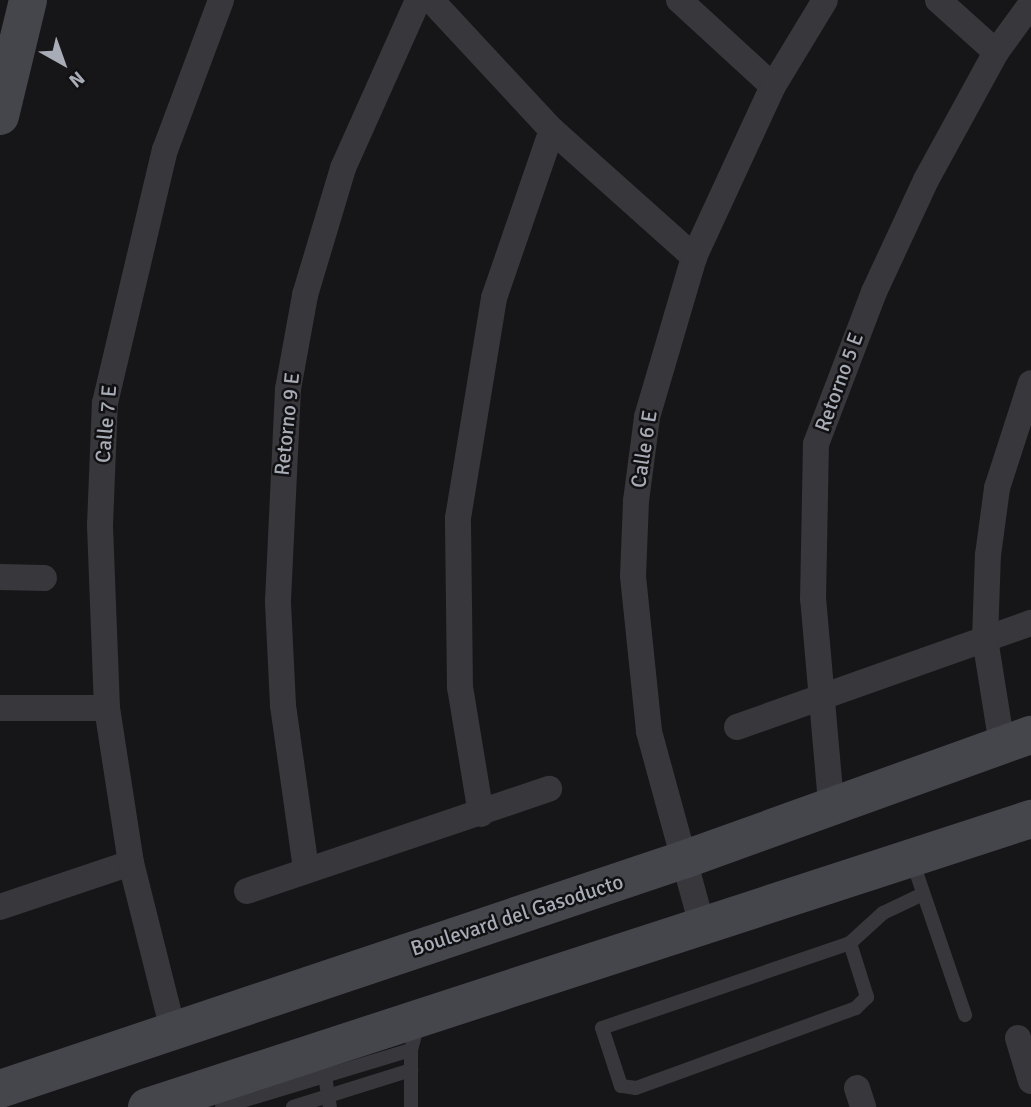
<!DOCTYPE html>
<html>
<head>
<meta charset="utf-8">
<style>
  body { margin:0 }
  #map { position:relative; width:1031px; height:1107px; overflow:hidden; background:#161517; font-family:Signika,sans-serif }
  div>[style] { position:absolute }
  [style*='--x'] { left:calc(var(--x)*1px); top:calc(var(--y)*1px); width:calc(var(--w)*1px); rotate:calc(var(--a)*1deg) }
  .lane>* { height:14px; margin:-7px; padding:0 7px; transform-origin:7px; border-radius:7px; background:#37373c }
  .street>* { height:26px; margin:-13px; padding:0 13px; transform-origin:13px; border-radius:13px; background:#37373c }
  .secondary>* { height:38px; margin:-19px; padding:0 19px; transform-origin:19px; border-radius:19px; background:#45464c }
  span { translate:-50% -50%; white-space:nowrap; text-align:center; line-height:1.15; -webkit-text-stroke:5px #111012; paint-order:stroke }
  .street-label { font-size:21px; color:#a8acb7 }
  .north { position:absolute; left:28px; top:28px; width:70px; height:70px; -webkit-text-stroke:5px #111012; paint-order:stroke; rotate:140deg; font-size:19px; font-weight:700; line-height:28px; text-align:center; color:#a8acb7 }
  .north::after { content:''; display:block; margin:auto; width:24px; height:32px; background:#a8acb7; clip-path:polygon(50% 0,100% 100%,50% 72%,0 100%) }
</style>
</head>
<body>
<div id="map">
  <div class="lane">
    <i style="--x:912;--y:860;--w:164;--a:71.1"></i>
    <i style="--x:850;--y:943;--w:57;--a:72.5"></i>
    <i style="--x:867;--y:997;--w:16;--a:135"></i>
    <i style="--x:856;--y:1008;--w:234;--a:160"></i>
    <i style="--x:636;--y:1088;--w:15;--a:-172"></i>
    <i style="--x:621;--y:1086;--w:61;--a:-108.1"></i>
    <i style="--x:602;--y:1028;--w:262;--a:-18.9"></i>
    <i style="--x:850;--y:943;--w:45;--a:-42.3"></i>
    <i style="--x:883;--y:913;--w:44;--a:-25.4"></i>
    <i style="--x:325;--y:1076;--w:31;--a:81"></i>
    <i style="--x:222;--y:1107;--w:197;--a:-16.8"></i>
    <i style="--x:293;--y:1107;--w:124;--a:-17.4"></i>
    <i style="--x:411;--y:1107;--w:57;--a:-90"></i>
    <i style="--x:411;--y:1050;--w:30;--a:-75"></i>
  </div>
  <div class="street">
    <i style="--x:431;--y:0;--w:178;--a:47.1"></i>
    <i style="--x:552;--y:130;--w:191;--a:41.8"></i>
    <i style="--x:679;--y:0;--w:127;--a:42.5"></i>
    <i style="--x:938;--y:0;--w:78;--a:41.9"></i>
    <i style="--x:0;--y:577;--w:44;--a:1.3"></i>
    <i style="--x:0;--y:708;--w:107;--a:0"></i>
    <i style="--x:737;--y:727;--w:312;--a:-19.5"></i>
    <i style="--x:1002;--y:745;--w:107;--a:-99.1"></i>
    <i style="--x:985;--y:639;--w:84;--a:-88"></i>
    <i style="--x:988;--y:555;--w:68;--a:-82.3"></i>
    <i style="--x:997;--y:488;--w:110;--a:-72.1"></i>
    <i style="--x:831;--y:803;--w:205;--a:-95"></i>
    <i style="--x:813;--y:599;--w:155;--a:-88.9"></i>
    <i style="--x:816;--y:444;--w:163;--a:-69.1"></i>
    <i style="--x:874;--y:292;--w:123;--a:-65.1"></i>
    <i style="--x:926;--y:180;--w:146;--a:-61.3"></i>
    <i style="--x:996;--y:52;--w:59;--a:-53.9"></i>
    <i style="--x:481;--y:814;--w:129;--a:-99.4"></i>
    <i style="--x:460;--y:687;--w:169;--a:-90.7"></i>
    <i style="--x:458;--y:518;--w:223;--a:-80.7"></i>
    <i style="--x:494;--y:298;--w:178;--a:-71"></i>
    <i style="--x:306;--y:869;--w:166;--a:-98"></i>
    <i style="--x:283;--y:705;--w:104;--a:-92.8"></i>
    <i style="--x:278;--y:601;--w:212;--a:-87.3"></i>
    <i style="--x:288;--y:389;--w:96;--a:-79.7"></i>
    <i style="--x:305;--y:295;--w:133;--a:-73.3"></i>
    <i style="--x:343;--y:168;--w:184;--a:-65.9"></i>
    <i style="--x:247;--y:891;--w:319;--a:-18.7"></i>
    <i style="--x:0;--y:907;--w:138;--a:-18.6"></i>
    <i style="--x:703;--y:929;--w:205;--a:-105.3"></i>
    <i style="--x:649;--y:731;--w:156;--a:-95.9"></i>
    <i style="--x:633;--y:576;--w:75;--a:-87.7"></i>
    <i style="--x:636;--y:501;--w:85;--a:-82.5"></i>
    <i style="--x:647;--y:417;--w:167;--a:-73.6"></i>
    <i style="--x:694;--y:257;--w:188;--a:-65.2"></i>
    <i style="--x:773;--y:86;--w:100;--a:-58.8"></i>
    <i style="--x:173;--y:1030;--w:172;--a:-104.1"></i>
    <i style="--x:131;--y:863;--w:157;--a:-98.8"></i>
    <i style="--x:107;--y:708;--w:183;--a:-92.2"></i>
    <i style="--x:100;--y:525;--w:122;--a:-87.7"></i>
    <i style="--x:105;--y:403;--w:260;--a:-76.7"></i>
    <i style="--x:165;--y:150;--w:160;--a:-69.5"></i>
    <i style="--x:1018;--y:1038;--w:45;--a:73.2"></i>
    <i style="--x:857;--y:1088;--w:20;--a:72"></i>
  </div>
  <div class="secondary">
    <i style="--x:0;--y:116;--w:119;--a:-76.4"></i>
    <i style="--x:0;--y:1089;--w:720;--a:-18.54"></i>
    <i style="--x:683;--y:860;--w:370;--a:-19.8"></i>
    <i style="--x:147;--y:1107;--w:930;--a:-18.05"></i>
  </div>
  <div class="street-label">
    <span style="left:839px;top:382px;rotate:-70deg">Retorno 5 E</span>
    <span style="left:106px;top:424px;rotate:-85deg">Calle 7 E</span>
    <span style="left:287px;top:424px;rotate:-84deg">Retorno 9 E</span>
    <span style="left:644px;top:449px;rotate:-81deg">Calle 6 E</span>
    <span style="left:517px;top:915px;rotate:-18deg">Boulevard del Gasoducto</span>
  </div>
  <div class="north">N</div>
</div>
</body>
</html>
